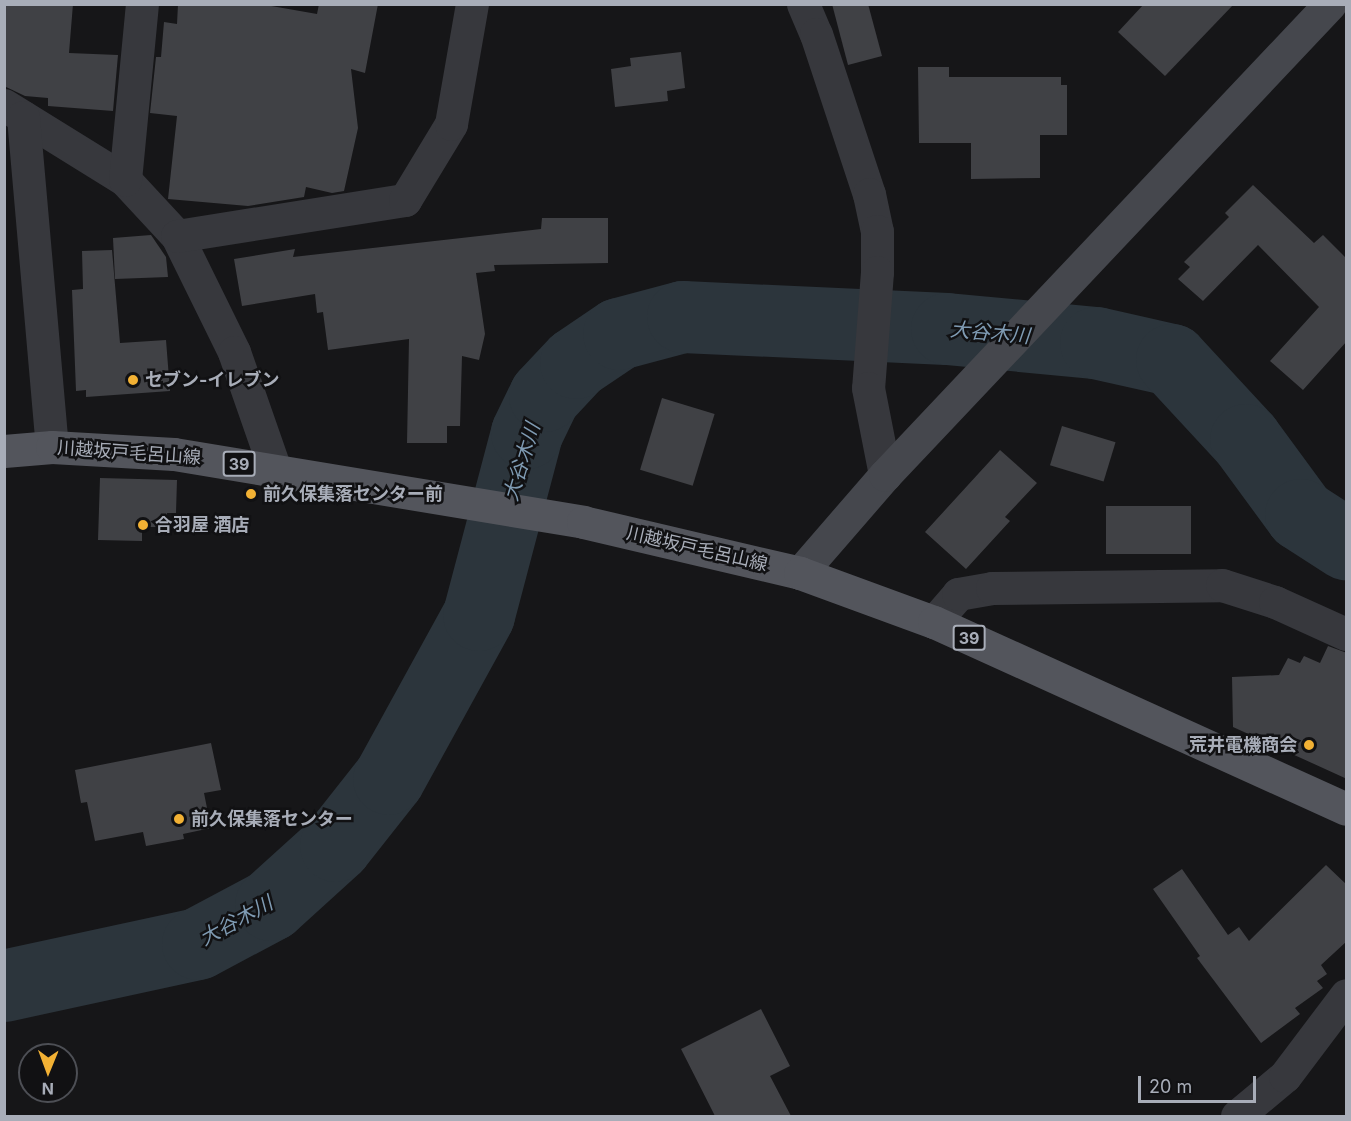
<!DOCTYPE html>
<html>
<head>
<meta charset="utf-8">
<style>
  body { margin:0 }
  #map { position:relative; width:1351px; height:1121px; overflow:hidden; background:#161618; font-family:Inter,"Noto Sans JP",sans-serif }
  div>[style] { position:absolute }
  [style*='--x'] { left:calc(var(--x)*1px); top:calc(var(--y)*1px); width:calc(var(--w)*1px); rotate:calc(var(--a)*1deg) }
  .river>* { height:72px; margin:-36px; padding:0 36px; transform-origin:36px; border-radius:36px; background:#2c353c }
  .building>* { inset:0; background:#404145; transform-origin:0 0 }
  .street>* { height:33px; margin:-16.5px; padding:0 16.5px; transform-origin:16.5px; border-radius:16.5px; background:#37383d }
  .secondary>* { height:33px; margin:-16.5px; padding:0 16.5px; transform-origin:16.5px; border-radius:16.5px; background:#45474d }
  .primary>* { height:33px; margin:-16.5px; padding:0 16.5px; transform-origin:16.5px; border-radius:16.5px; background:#53555c }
  .dots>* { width:16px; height:16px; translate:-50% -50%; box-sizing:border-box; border:3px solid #111113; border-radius:50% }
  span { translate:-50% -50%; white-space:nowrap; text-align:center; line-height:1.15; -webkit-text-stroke:5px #111113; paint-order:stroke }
  .shield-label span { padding:2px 4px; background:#111113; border:2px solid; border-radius:4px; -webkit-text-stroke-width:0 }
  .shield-label { font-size:16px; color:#a8adb8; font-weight:700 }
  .poi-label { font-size:18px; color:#a8adb8; font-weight:700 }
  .left { translate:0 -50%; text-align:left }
  .right { translate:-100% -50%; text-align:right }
  .street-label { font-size:18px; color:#a8adb8 }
  .water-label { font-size:20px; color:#7f9bb3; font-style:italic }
  .frame { position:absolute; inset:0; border:6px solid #a8adb8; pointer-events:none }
  .north { position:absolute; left:18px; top:1043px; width:60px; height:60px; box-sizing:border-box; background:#111113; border:2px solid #4d4f55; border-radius:50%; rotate:181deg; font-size:16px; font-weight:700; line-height:24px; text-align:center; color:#a8adb8 }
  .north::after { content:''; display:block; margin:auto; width:21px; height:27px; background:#f2b134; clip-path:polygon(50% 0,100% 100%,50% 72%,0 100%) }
  .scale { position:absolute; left:1138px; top:1076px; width:118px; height:27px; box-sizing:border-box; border:3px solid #a8adb8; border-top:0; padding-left:8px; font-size:18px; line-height:21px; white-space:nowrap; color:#a8adb8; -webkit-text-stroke:4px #111113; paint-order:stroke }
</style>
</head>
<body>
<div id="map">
  <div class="river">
    <i style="--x:4;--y:986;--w:198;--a:-12.2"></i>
    <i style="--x:198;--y:944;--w:83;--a:-28.1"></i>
    <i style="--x:271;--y:905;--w:88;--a:-42.2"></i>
    <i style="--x:336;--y:846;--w:85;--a:-51.7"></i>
    <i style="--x:389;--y:779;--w:187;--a:-61.2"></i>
    <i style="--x:479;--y:615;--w:188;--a:-75.2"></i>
    <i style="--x:527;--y:433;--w:41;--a:-64.1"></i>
    <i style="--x:545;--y:396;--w:45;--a:-46.8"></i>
    <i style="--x:576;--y:363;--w:52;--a:-34"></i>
    <i style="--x:619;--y:334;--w:66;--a:-14.9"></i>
    <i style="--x:683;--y:317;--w:264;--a:2.6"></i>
    <i style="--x:947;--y:329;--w:150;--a:5.4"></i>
    <i style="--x:1096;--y:343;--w:78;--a:12.6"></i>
    <i style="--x:1172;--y:360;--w:109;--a:47.2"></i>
    <i style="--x:1246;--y:440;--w:93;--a:53.7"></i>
    <i style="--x:1301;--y:515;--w:54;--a:32.8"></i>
  </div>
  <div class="building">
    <i style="clip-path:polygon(4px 4px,73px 4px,69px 53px,118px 55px,113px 111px,48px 106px,48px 98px,25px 96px,4px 86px)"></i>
    <i style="clip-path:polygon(178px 4px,260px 4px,317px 14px,319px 4px,378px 4px,365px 73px,351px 69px,358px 128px,344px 191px,332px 193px,306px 187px,304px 197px,248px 206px,168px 199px,177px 116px,150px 113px,156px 57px,161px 57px,164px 22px,177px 24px)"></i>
    <i style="clip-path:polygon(832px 4px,868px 4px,882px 56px,848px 65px)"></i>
    <i style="clip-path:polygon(1144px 4px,1234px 4px,1165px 76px,1118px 32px)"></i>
    <i style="clip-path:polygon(681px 52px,685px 88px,667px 91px,668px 101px,615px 107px,611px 69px,631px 66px,630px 58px)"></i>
    <i style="clip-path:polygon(918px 67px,949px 67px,949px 77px,1061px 77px,1061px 85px,1067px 85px,1067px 135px,1040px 135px,1040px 178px,971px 179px,971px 143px,919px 143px)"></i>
    <i style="clip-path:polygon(1253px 185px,1314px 243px,1323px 235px,1347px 259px,1347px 341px,1303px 390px,1270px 361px,1319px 307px,1258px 245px,1203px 301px,1178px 279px,1190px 267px,1184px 262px,1229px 217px,1225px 213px)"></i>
    <i style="clip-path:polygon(542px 218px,608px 218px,608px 263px,494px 265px,495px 271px,476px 273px,485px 334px,479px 360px,462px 356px,460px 426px,447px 426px,447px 443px,407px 443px,409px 339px,328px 350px,323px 312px,317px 313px,315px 294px,242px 306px,234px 259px,295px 249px,293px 257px,541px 229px)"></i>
    <i style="clip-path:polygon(151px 235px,166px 257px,168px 277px,115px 279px,113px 238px)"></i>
    <i style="clip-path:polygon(112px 250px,120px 343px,166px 340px,170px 391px,86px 397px,86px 390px,76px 391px,72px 290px,83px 289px,82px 251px)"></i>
    <i style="left:662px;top:398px;width:55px;height:75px;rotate:17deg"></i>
    <i style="left:1062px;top:426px;width:56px;height:41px;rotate:17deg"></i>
    <i style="clip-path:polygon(1000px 450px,1037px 483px,1005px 517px,1010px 521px,966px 569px,925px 532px)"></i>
    <i style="clip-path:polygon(100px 478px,177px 480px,176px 513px,167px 513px,166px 527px,142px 527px,142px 541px,98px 540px)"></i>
    <i style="left:1191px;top:506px;width:48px;height:85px;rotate:90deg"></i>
    <i style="clip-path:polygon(1328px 646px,1347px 653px,1347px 779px,1233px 727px,1232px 677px,1279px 675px,1288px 658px,1300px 663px,1304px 656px,1320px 663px)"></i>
    <i style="clip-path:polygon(211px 743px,221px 790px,204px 793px,211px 828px,183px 834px,184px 839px,146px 846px,143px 832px,95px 841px,87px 802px,81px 803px,75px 770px)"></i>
    <i style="clip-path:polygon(1326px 865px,1347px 885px,1347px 941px,1321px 965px,1327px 974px,1317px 981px,1323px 988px,1295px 1008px,1300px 1014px,1261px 1043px,1197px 958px,1200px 956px,1153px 889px,1182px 869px,1228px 935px,1239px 927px,1249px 941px)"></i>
    <i style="clip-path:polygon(761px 1009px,790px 1066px,770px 1076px,791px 1116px,715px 1116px,681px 1049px)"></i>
  </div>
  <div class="street">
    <i style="--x:803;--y:4;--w:33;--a:67"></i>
    <i style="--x:816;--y:34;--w:169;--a:71.7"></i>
    <i style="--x:869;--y:194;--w:38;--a:78"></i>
    <i style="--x:877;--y:231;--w:41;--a:90"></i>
    <i style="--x:877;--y:272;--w:116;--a:94.4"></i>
    <i style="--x:868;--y:388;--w:89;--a:78.9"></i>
    <i style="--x:4;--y:105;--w:142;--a:31.8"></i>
    <i style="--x:125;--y:180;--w:76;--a:47.1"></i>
    <i style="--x:177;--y:236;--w:129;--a:63.8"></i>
    <i style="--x:234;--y:352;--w:125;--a:70.8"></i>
    <i style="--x:23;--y:117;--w:331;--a:85"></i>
    <i style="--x:125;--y:180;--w:177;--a:-84.5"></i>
    <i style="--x:177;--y:236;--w:231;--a:-9"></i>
    <i style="--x:405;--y:200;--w:89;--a:-58.8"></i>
    <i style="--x:451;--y:124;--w:122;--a:-80.1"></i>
    <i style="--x:934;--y:622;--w:37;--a:-49"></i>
    <i style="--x:958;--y:594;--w:35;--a:-10"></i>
    <i style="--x:992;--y:588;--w:230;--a:-0.7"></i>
    <i style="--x:1222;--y:585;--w:56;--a:17.8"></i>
    <i style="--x:1275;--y:602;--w:78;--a:24.3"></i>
    <i style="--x:1237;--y:1116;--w:62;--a:-39.8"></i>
    <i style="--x:1285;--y:1076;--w:101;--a:-53"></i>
  </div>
  <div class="secondary">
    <i style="--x:800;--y:573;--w:130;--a:-49.1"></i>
    <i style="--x:885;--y:475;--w:648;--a:-46.63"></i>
  </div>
  <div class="primary">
    <i style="--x:4;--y:451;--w:48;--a:-4.8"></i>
    <i style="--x:52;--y:447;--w:122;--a:3.3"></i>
    <i style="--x:174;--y:454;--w:415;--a:9.4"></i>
    <i style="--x:583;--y:522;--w:223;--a:13.2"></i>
    <i style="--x:800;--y:573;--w:143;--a:20.1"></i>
    <i style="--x:934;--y:622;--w:452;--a:24.4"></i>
  </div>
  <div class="dots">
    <i style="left:133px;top:380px;background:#f2b134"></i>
    <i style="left:251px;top:494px;background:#f2b134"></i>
    <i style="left:143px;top:525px;background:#f2b134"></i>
    <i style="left:1309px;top:745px;background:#f2b134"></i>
    <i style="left:179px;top:819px;background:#f2b134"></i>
  </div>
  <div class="shield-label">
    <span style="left:239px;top:464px">39</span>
    <span style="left:969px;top:638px">39</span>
  </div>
  <div class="poi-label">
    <span class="left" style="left:145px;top:380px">セブン-イレブン</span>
    <span class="left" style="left:263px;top:494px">前久保集落センター前</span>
    <span class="left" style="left:155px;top:525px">合羽屋 酒店</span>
    <span class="right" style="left:1297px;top:745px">荒井電機商会</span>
    <span class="left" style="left:191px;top:819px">前久保集落センター</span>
  </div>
  <div class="street-label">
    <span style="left:129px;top:453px;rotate:4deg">川越坂戸毛呂山線</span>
    <span style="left:697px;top:549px;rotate:13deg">川越坂戸毛呂山線</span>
  </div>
  <div class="water-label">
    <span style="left:990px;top:333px;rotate:5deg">大谷木川</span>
    <span style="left:522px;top:462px;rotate:-73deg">大谷木川</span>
    <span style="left:236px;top:921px;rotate:-29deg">大谷木川</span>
  </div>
  <div class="frame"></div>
  <div class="north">N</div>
  <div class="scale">20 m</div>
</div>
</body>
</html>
